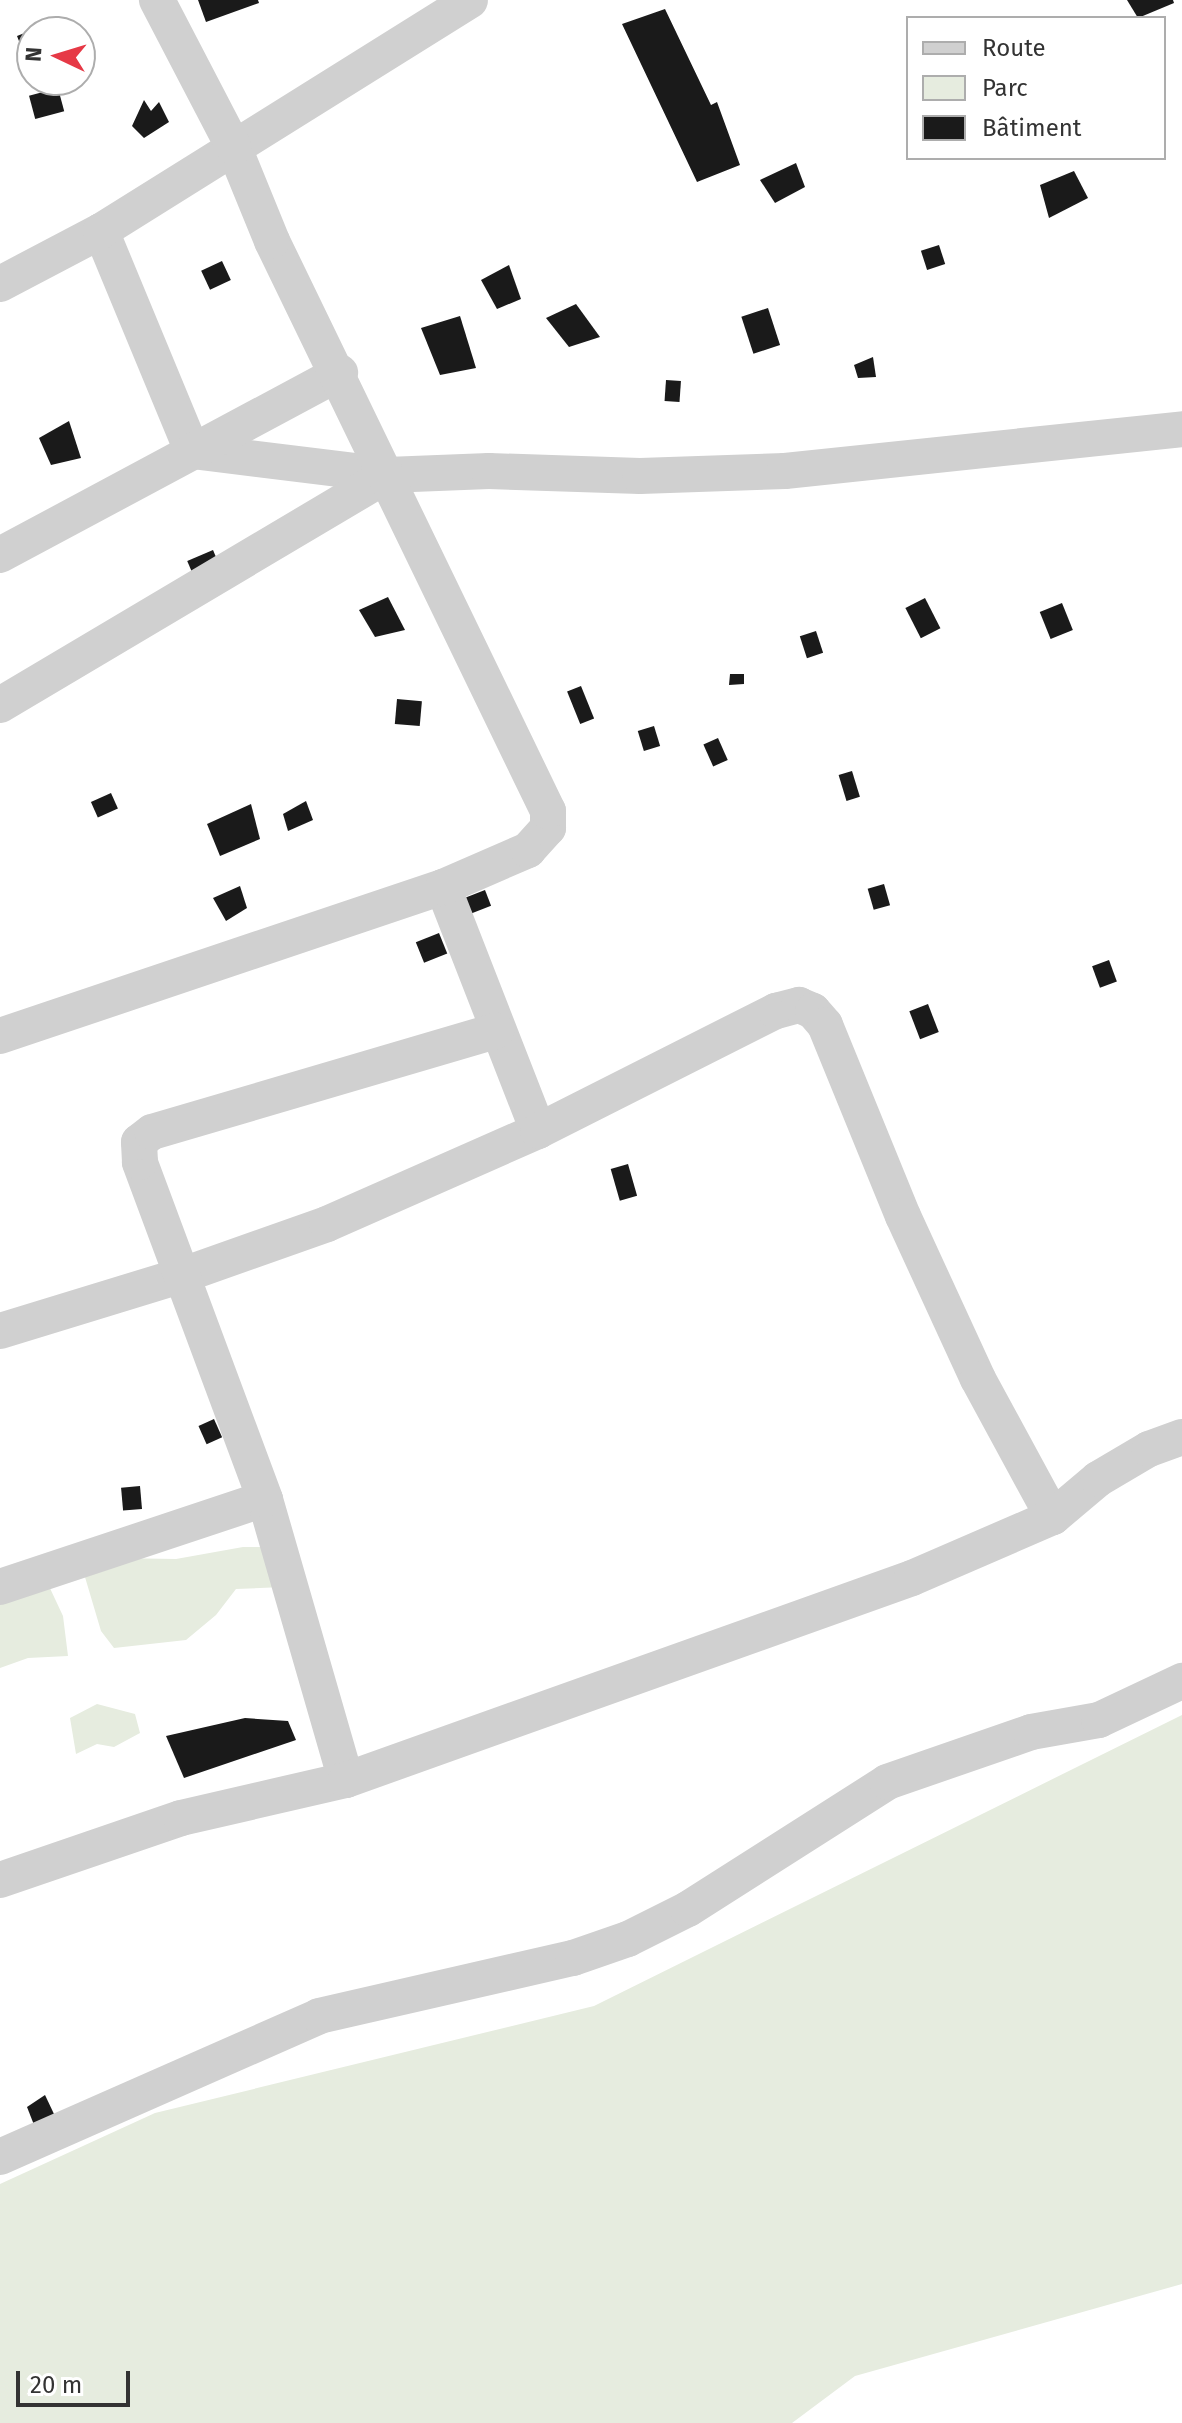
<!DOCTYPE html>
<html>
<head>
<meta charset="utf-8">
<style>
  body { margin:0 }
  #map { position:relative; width:1182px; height:2423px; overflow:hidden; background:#fff; font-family:"Fira Sans",sans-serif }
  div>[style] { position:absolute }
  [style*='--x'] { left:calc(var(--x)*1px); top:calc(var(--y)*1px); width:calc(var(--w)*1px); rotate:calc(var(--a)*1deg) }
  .green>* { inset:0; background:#e6ecdf }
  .building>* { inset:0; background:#1a1a1a; transform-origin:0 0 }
  .street>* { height:36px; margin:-18px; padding:0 18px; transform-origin:18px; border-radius:18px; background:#d0d0d0 }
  span { translate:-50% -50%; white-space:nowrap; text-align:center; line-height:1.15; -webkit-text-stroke:8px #fff; paint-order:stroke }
  .legend { position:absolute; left:906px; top:16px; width:260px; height:144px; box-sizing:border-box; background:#fff; border:2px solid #adadad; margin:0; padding:10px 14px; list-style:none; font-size:24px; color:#333 }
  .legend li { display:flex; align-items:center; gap:16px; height:40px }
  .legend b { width:40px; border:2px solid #adadad }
  .north { position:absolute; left:16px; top:16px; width:80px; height:80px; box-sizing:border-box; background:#fff; border:2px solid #adadad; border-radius:50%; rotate:274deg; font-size:22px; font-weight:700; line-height:32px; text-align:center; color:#333 }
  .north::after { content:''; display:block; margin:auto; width:28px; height:36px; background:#e63946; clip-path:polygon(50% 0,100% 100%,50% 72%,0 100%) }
  .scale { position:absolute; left:16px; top:2371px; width:114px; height:36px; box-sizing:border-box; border:4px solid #333; border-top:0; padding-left:10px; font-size:24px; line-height:28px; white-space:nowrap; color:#333; -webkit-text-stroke:6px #fff; paint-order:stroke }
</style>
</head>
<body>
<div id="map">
  <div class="green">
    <i style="clip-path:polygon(243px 1547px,270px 1547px,283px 1587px,236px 1589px,216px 1615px,186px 1640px,114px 1648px,101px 1631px,82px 1567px,114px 1558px,176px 1559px)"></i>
    <i style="clip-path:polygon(48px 1584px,63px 1616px,68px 1656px,28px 1658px,0 1668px,0 1598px)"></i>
    <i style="clip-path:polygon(97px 1704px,135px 1714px,140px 1733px,114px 1747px,97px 1744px,76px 1754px,70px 1718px)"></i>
    <i style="clip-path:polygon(1182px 1715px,1182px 2284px,855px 2376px,792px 2423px,0 2423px,0 2184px,155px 2113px,594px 2006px)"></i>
  </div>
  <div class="building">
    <i style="clip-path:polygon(198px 0,258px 0,259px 3px,206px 22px)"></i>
    <i style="clip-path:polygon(1127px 0,1173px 0,1174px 3px,1138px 18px)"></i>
    <i style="clip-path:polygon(665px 9px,711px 105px,717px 102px,740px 165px,697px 182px,622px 24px)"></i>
    <i style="clip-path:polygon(57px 20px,62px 32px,32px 32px,32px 62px,28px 64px,17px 36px)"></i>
    <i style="left:58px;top:88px;width:24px;height:30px;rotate:75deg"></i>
    <i style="clip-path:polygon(144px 100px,151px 111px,159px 102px,169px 122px,144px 138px,132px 126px)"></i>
    <i style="clip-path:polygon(796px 163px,805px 187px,775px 203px,760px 180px)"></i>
    <i style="clip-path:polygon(1074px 171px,1088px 198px,1049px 218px,1040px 185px)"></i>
    <i style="left:939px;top:245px;width:20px;height:19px;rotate:72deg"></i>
    <i style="left:222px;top:261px;width:21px;height:23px;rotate:65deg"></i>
    <i style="clip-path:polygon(509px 265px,521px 299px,497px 309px,481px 280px)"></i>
    <i style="clip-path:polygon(576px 304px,600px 337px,569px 347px,546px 318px)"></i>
    <i style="left:768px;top:308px;width:39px;height:28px;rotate:72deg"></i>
    <i style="clip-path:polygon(460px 316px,476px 368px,440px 375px,421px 328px)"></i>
    <i style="clip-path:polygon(873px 357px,876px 377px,858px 378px,854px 365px)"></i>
    <i style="left:666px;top:380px;width:15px;height:21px;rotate:4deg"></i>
    <i style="clip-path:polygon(69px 421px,81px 458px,51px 465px,39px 438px)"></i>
    <i style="left:213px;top:550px;width:21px;height:28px;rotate:67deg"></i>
    <i style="clip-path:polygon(388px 597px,405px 630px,375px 637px,359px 610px)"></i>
    <i style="left:925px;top:598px;width:34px;height:22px;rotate:63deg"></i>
    <i style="left:1062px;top:603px;width:29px;height:24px;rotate:68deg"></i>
    <i style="left:816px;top:631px;width:23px;height:17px;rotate:72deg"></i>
    <i style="clip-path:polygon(730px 674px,744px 674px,744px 684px,729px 685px)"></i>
    <i style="left:581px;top:686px;width:35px;height:15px;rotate:68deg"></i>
    <i style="left:397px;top:699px;width:25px;height:25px;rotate:5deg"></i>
    <i style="left:654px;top:726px;width:21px;height:17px;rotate:73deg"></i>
    <i style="left:718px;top:738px;width:24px;height:16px;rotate:66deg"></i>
    <i style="left:852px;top:771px;width:27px;height:14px;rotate:73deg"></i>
    <i style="left:111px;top:793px;width:17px;height:22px;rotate:66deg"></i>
    <i style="clip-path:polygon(306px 801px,313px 820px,288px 831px,283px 814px)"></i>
    <i style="clip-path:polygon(251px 804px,260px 839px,220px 856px,207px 824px)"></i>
    <i style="left:884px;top:884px;width:22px;height:17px;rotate:74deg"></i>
    <i style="clip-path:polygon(240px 886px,247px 908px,226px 921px,213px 898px)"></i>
    <i style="left:485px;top:890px;width:17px;height:22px;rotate:69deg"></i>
    <i style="left:439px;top:933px;width:22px;height:25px;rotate:68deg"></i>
    <i style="left:1109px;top:960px;width:23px;height:18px;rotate:70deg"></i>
    <i style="left:928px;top:1004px;width:30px;height:20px;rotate:69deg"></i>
    <i style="left:628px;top:1164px;width:33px;height:18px;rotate:74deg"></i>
    <i style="left:214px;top:1419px;width:20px;height:17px;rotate:66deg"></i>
    <i style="left:140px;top:1486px;width:23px;height:19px;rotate:85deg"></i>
    <i style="clip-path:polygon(245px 1718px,288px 1721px,296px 1740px,184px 1778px,166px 1736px)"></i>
    <i style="clip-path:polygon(45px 2095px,54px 2114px,36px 2130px,27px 2107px)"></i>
  </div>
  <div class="street">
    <i style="--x:101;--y:231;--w:238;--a:67.5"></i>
    <i style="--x:192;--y:451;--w:196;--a:7"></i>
    <i style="--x:387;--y:475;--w:102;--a:-2.2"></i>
    <i style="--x:489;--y:471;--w:151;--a:1.9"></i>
    <i style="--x:640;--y:476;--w:145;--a:-2"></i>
    <i style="--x:785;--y:471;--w:399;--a:-6"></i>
    <i style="--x:0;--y:284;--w:114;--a:-27.7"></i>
    <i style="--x:101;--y:231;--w:435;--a:-32"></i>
    <i style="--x:0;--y:555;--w:386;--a:-28.2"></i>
    <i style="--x:0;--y:705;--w:450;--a:-30.7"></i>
    <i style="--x:443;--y:887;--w:262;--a:68.7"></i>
    <i style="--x:0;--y:1036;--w:467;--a:-18.6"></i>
    <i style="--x:443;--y:887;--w:93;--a:-23.5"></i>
    <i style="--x:528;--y:850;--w:30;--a:-48"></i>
    <i style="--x:548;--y:828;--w:17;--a:-90"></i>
    <i style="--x:548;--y:811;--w:633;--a:-115.84"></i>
    <i style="--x:272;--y:241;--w:100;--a:-112.2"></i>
    <i style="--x:234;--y:148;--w:167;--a:-117.5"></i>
    <i style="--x:0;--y:1331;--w:191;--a:-17"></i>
    <i style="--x:183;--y:1275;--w:153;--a:-19.5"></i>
    <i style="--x:327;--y:1224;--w:231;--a:-23.8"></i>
    <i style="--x:538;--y:1131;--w:267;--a:-26.8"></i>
    <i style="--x:776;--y:1011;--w:24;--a:-15"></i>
    <i style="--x:799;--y:1005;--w:15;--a:23"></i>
    <i style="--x:813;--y:1011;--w:18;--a:49"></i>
    <i style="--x:825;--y:1025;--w:206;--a:67.8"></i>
    <i style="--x:903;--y:1216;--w:179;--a:65.3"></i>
    <i style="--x:978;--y:1379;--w:157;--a:61.5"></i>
    <i style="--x:0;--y:1587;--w:279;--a:-18.4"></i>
    <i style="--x:346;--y:1780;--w:292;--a:-106.1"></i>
    <i style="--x:265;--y:1499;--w:359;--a:-110.4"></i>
    <i style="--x:140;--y:1162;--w:20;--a:-93"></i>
    <i style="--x:139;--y:1142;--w:16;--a:-38"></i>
    <i style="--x:152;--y:1132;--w:359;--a:-16.4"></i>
    <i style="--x:0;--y:1880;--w:191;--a:-18.9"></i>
    <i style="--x:181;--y:1818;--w:169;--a:-13"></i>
    <i style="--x:346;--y:1780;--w:601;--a:-19.64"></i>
    <i style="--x:912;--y:1578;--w:154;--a:-23.4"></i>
    <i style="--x:1053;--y:1517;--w:59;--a:-40.2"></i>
    <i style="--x:1098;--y:1479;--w:59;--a:-30.5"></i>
    <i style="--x:1149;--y:1449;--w:35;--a:-20"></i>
    <i style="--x:0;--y:2157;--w:349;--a:-23.8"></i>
    <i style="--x:319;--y:2016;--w:261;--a:-12.9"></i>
    <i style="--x:573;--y:1958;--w:58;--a:-19.1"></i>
    <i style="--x:628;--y:1939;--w:67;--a:-26.6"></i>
    <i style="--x:688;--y:1909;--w:236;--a:-32.5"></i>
    <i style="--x:887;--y:1782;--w:152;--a:-19.1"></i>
    <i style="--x:1031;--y:1732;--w:69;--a:-10"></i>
    <i style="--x:1099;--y:1720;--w:92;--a:-25.2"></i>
  </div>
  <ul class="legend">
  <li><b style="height:10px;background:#d0d0d0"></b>Route</li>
  <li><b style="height:22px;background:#e6ecdf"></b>Parc</li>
  <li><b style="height:22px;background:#1a1a1a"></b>Bâtiment</li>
  </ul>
  <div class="north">N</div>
  <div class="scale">20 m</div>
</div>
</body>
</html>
